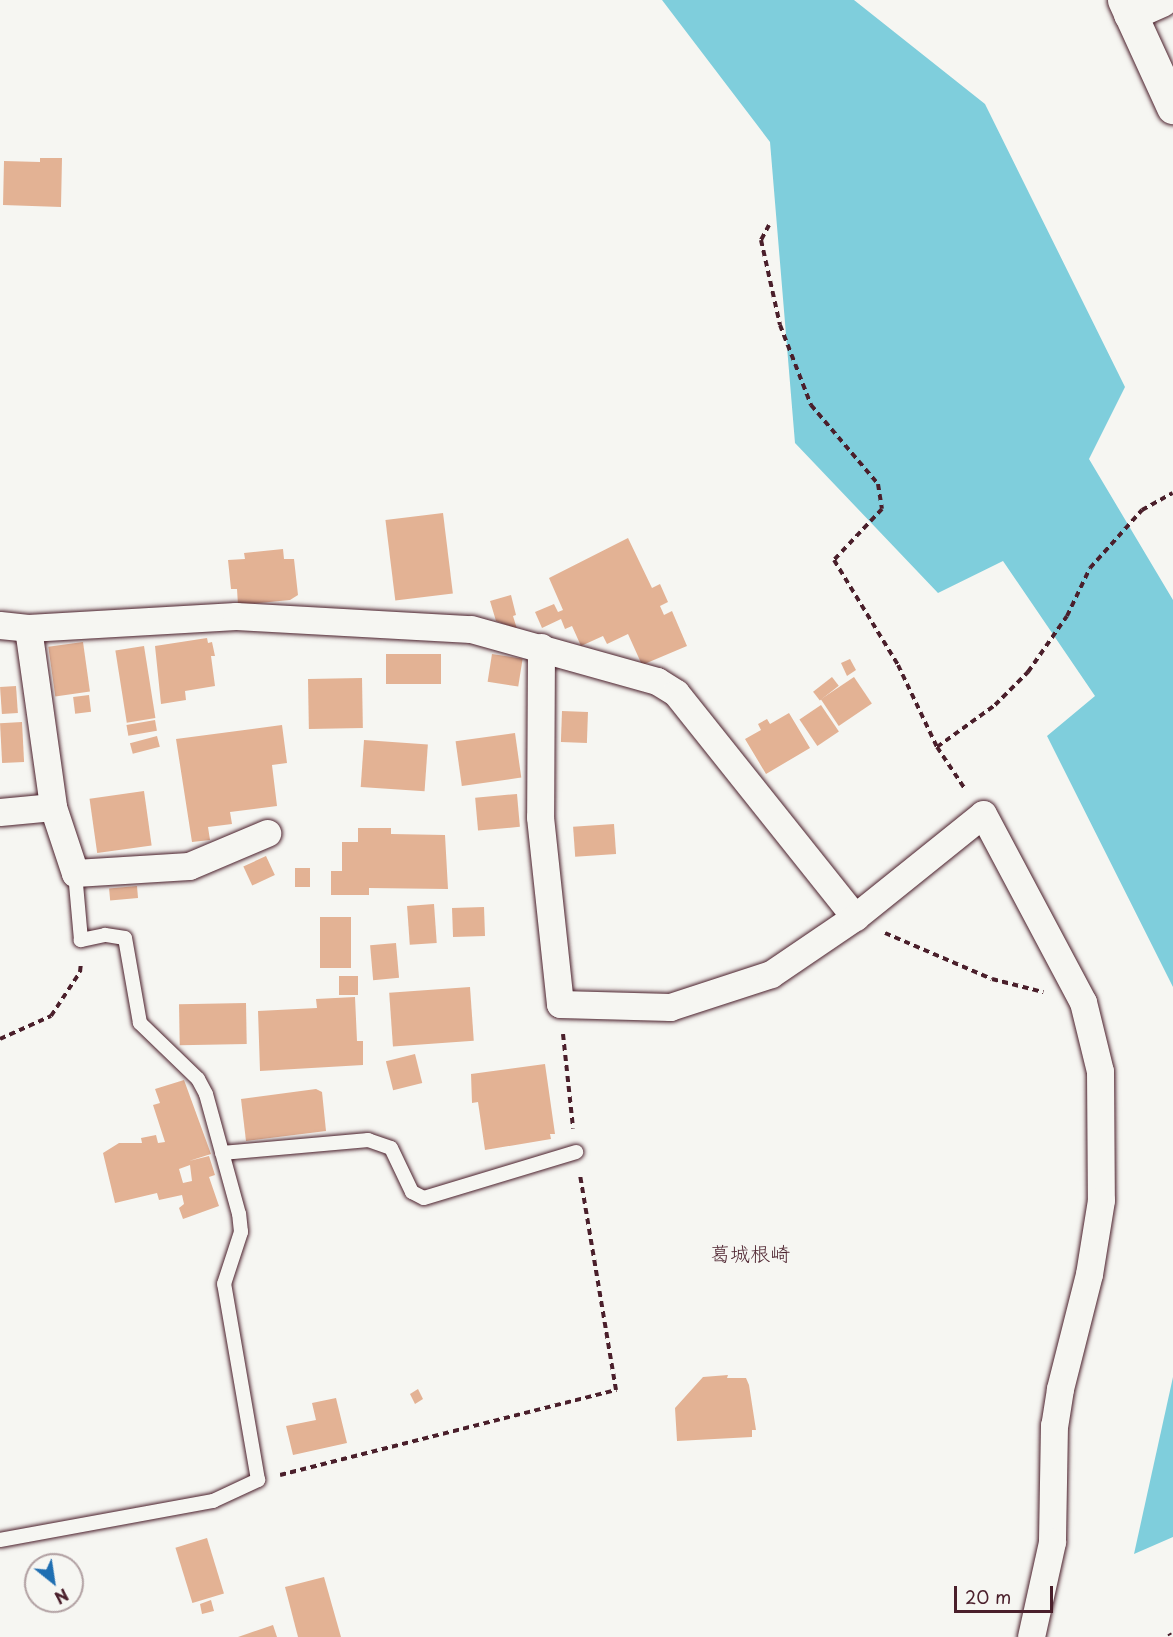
<!DOCTYPE html>
<html>
<head>
<meta charset="utf-8">
<style>
  body { margin:0 }
  #map { position:relative; width:1173px; height:1637px; overflow:hidden; background:#f6f6f2; font-family:"Playpen Sans","Klee One",sans-serif }
  div>[style] { position:absolute }
  [style*='--x'] { left:calc(var(--x)*1px); top:calc(var(--y)*1px); width:calc(var(--w)*1px); rotate:calc(var(--a)*1deg) }
  .water>* { inset:0; background:#7fcedc }
  .building>* { inset:0; background:#e3b294; transform-origin:0 0 }
  .path>* { height:4px; margin-top:-2px; transform-origin:0; background:repeating-linear-gradient(90deg,#4a1f2b 0 6px,transparent 0 10.5px) }
  .roads { filter:drop-shadow(0 0 2px #4a1f2b) drop-shadow(0 0 2px #4a1f2b) }
  .service>* { height:14px; margin:-7px; padding:0 7px; transform-origin:7px; border-radius:7px; background:#f6f6f2 }
  .minor>* { height:27px; margin:-13.5px; padding:0 13.5px; transform-origin:13.5px; border-radius:13.5px; background:#f6f6f2 }
  .tertiary>* { height:33px; margin:-16.5px; padding:0 16.5px; transform-origin:16.5px; border-radius:16.5px; background:#f6f6f2 }
  .primary>* { height:33px; margin:-16.5px; padding:0 16.5px; transform-origin:16.5px; border-radius:16.5px; background:#f6f6f2 }
  .rail>* { height:7px; margin-top:-3.5px; transform-origin:0; background:repeating-linear-gradient(90deg,#f6f6f2 0 14px,#4a1f2b 0 28px); box-sizing:border-box; border-block:2px solid #4a1f2b }
  span { translate:-50% -50%; white-space:nowrap; text-align:center; line-height:1.15; -webkit-text-stroke:6px #f6f6f2; paint-order:stroke }
  .quarter-label { font-size:20px; color:#4a1f2b }
  .north { position:absolute; left:24px; top:1553px; width:60px; height:60px; box-sizing:border-box; background:#f6f6f2; border:2px solid #b1a0a2; border-radius:50%; rotate:150deg; font-size:16px; font-weight:700; line-height:24px; text-align:center; color:#4a1f2b }
  .north::after { content:''; display:block; margin:auto; width:21px; height:27px; background:#1f6fb2; clip-path:polygon(50% 0,100% 100%,50% 72%,0 100%) }
  .scale { position:absolute; left:954px; top:1586px; width:99px; height:27px; box-sizing:border-box; border:3px solid #4a1f2b; border-top:0; padding-left:8px; font-size:18px; line-height:21px; white-space:nowrap; color:#4a1f2b; -webkit-text-stroke:4px #f6f6f2; paint-order:stroke }
</style>
</head>
<body>
<div id="map">
  <div class="water">
    <i style="clip-path:polygon(662px 0,854px 0,985px 104px,1125px 387px,1089px 459px,1173px 600px,1173px 987px,1047px 736px,1095px 696px,1003px 561px,938px 593px,795px 443px,770px 142px)"></i>
    <i style="clip-path:polygon(1173px 1377px,1173px 1537px,1134px 1554px)"></i>
  </div>
  <div class="building">
    <i style="clip-path:polygon(40px 158px,62px 158px,61px 207px,3px 205px,4px 161px,40px 162px)"></i>
    <i style="left:443px;top:513px;width:81px;height:58px;rotate:83deg"></i>
    <i style="clip-path:polygon(628px 538px,652px 588px,660px 584px,668px 602px,660px 606px,664px 615px,672px 611px,687px 646px,642px 665px,628px 634px,607px 644px,603px 636px,581px 646px,572px 626px,565px 629px,561px 619px,542px 628px,535px 612px,554px 604px,558px 612px,563px 610px,549px 578px)"></i>
    <i style="clip-path:polygon(283px 549px,284px 559px,294px 559px,298px 595px,290px 600px,238px 605px,237px 589px,231px 589px,228px 560px,245px 559px,244px 553px)"></i>
    <i style="clip-path:polygon(511px 595px,516px 615px,513px 616px,517px 629px,496px 621px,490px 601px)"></i>
    <i style="clip-path:polygon(207px 638px,208px 643px,212px 642px,215px 656px,211px 656px,215px 686px,185px 691px,186px 700px,161px 704px,155px 646px)"></i>
    <i style="left:83px;top:642px;width:50px;height:35px;rotate:82deg"></i>
    <i style="left:144px;top:646px;width:73px;height:29px;rotate:81deg"></i>
    <i style="left:386px;top:654px;width:55px;height:30px"></i>
    <i style="left:492px;top:654px;width:31px;height:28px;rotate:9deg"></i>
    <i style="clip-path:polygon(850px 659px,856px 670px,847px 676px,841px 663px)"></i>
    <i style="left:832px;top:677px;width:11px;height:24px;rotate:52deg"></i>
    <i style="left:854px;top:677px;width:32px;height:40px;rotate:56deg"></i>
    <i style="left:362px;top:678px;width:50px;height:54px;rotate:89deg"></i>
    <i style="left:16px;top:686px;width:27px;height:16px;rotate:86deg"></i>
    <i style="left:89px;top:695px;width:17px;height:16px;rotate:83deg"></i>
    <i style="left:821px;top:705px;width:32px;height:26px;rotate:56deg"></i>
    <i style="left:562px;top:711px;width:26px;height:31px;rotate:2deg"></i>
    <i style="clip-path:polygon(789px 713px,810px 748px,766px 774px,745px 739px,761px 730px,758px 724px,767px 719px,770px 724px)"></i>
    <i style="left:155px;top:720px;width:11px;height:29px;rotate:80deg"></i>
    <i style="left:22px;top:722px;width:40px;height:22px;rotate:87deg"></i>
    <i style="clip-path:polygon(282px 725px,287px 763px,272px 765px,277px 806px,230px 812px,232px 824px,208px 827px,210px 840px,192px 842px,176px 739px)"></i>
    <i style="left:515px;top:733px;width:45px;height:60px;rotate:82deg"></i>
    <i style="left:157px;top:736px;width:11px;height:28px;rotate:75deg"></i>
    <i style="left:364px;top:740px;width:64px;height:47px;rotate:4deg"></i>
    <i style="left:144px;top:791px;width:55px;height:55px;rotate:82deg"></i>
    <i style="left:517px;top:794px;width:33px;height:42px;rotate:85deg"></i>
    <i style="left:614px;top:824px;width:30px;height:41px;rotate:86deg"></i>
    <i style="clip-path:polygon(358px 828px,391px 828px,391px 834px,445px 835px,448px 889px,369px 888px,369px 895px,331px 895px,331px 871px,342px 871px,342px 842px,358px 842px)"></i>
    <i style="left:266px;top:856px;width:21px;height:25px;rotate:65deg"></i>
    <i style="left:295px;top:868px;width:15px;height:19px"></i>
    <i style="left:137px;top:886px;width:12px;height:28px;rotate:85deg"></i>
    <i style="left:434px;top:904px;width:39px;height:27px;rotate:86deg"></i>
    <i style="left:484px;top:907px;width:29px;height:32px;rotate:88deg"></i>
    <i style="left:320px;top:917px;width:31px;height:51px"></i>
    <i style="left:396px;top:943px;width:35px;height:26px;rotate:85deg"></i>
    <i style="left:358px;top:976px;width:19px;height:19px;rotate:90deg"></i>
    <i style="left:470px;top:987px;width:54px;height:81px;rotate:86deg"></i>
    <i style="clip-path:polygon(355px 997px,357px 1041px,363px 1041px,363px 1065px,260px 1071px,258px 1011px,317px 1008px,316px 999px)"></i>
    <i style="left:246px;top:1003px;width:41px;height:67px;rotate:89deg"></i>
    <i style="left:415px;top:1054px;width:30px;height:30px;rotate:76deg"></i>
    <i style="clip-path:polygon(545px 1064px,555px 1134px,550px 1134px,551px 1139px,485px 1150px,478px 1102px,472px 1103px,471px 1074px)"></i>
    <i style="clip-path:polygon(evenodd,184px 1080px,211px 1154px,189px 1161px,209px 1156px,215px 1175px,209px 1177px,219px 1206px,183px 1219px,179px 1208px,184px 1204px,182px 1195px,159px 1200px,157px 1193px,115px 1203px,103px 1153px,119px 1143px,142px 1143px,141px 1138px,156px 1135px,158px 1143px,165px 1142px,153px 1105px,160px 1103px,155px 1089px,184px 1080px,190px 1165px,192px 1181px,183px 1183px,179px 1169px,190px 1165px)"></i>
    <i style="clip-path:polygon(316px 1089px,322px 1092px,326px 1131px,246px 1141px,241px 1099px)"></i>
    <i style="clip-path:polygon(728px 1375px,727px 1378px,746px 1378px,749px 1385px,756px 1430px,752px 1430px,752px 1437px,677px 1441px,675px 1408px,703px 1377px)"></i>
    <i style="clip-path:polygon(418px 1389px,423px 1399px,415px 1404px,410px 1394px)"></i>
    <i style="clip-path:polygon(336px 1398px,347px 1443px,293px 1455px,286px 1426px,316px 1420px,312px 1403px)"></i>
    <i style="left:207px;top:1538px;width:58px;height:33px;rotate:73deg"></i>
    <i style="clip-path:polygon(324px 1577px,341px 1637px,298px 1637px,285px 1587px)"></i>
    <i style="clip-path:polygon(211px 1600px,214px 1611px,202px 1614px,200px 1604px)"></i>
    <i style="clip-path:polygon(273px 1625px,277px 1637px,238px 1637px)"></i>
  </div>
  <div class="path">
    <i style="--x:769;--y:225;--w:17;--a:118"></i>
    <i style="--x:761;--y:240;--w:87;--a:77.4"></i>
    <i style="--x:780;--y:325;--w:86;--a:68.8"></i>
    <i style="--x:811;--y:405;--w:104;--a:49.7"></i>
    <i style="--x:878;--y:484;--w:25;--a:81"></i>
    <i style="--x:882;--y:509;--w:70;--a:133.3"></i>
    <i style="--x:834;--y:560;--w:123;--a:58.6"></i>
    <i style="--x:898;--y:665;--w:91;--a:64.6"></i>
    <i style="--x:937;--y:747;--w:50;--a:56.3"></i>
    <i style="--x:937;--y:747;--w:72;--a:-35.9"></i>
    <i style="--x:995;--y:705;--w:47;--a:-45"></i>
    <i style="--x:1028;--y:672;--w:68;--a:-55.1"></i>
    <i style="--x:1067;--y:616;--w:53;--a:-64.4"></i>
    <i style="--x:1090;--y:568;--w:78;--a:-48.1"></i>
    <i style="--x:1142;--y:510;--w:35;--a:-29"></i>
    <i style="--x:885;--y:933;--w:116;--a:23.3"></i>
    <i style="--x:992;--y:979;--w:53;--a:14.3"></i>
    <i style="--x:563;--y:1034;--w:95;--a:83.9"></i>
    <i style="--x:0;--y:1039;--w:56;--a:-24.3"></i>
    <i style="--x:51;--y:1016;--w:53;--a:-56.6"></i>
    <i style="--x:80;--y:972;--w:10;--a:-84"></i>
    <i style="--x:280;--y:1475;--w:347;--a:-14.2"></i>
    <i style="--x:616;--y:1390;--w:219;--a:-99.5"></i>
  </div>
  <div class="roads">
    <div class="service">
      <i style="--x:222;--y:1153;--w:147;--a:-5.1"></i>
      <i style="--x:368;--y:1140;--w:24;--a:19"></i>
      <i style="--x:391;--y:1148;--w:49;--a:64.5"></i>
      <i style="--x:412;--y:1192;--w:13;--a:27"></i>
      <i style="--x:424;--y:1198;--w:159;--a:-16.8"></i>
      <i style="--x:0;--y:1540;--w:217;--a:-10.4"></i>
      <i style="--x:213;--y:1501;--w:50;--a:-25"></i>
      <i style="--x:258;--y:1480;--w:199;--a:-99.8"></i>
      <i style="--x:224;--y:1284;--w:55;--a:-71.9"></i>
      <i style="--x:241;--y:1232;--w:18;--a:-96"></i>
      <i style="--x:239;--y:1214;--w:124;--a:-105.4"></i>
      <i style="--x:206;--y:1094;--w:17;--a:-118"></i>
      <i style="--x:198;--y:1079;--w:81;--a:-136"></i>
      <i style="--x:140;--y:1023;--w:86;--a:-100"></i>
      <i style="--x:125;--y:938;--w:20;--a:-171"></i>
      <i style="--x:105;--y:935;--w:25;--a:168"></i>
      <i style="--x:81;--y:940;--w:67;--a:-95.1"></i>
    </div>
    <div class="minor">
      <i style="--x:0;--y:625;--w:28;--a:6"></i>
      <i style="--x:28;--y:628;--w:208;--a:-3.3"></i>
      <i style="--x:236;--y:616;--w:235;--a:3.2"></i>
      <i style="--x:471;--y:629;--w:193;--a:15.6"></i>
      <i style="--x:657;--y:681;--w:22;--a:32"></i>
      <i style="--x:676;--y:693;--w:287;--a:51.4"></i>
      <i style="--x:28;--y:628;--w:181;--a:82"></i>
      <i style="--x:53;--y:807;--w:70;--a:71.6"></i>
      <i style="--x:75;--y:873;--w:114;--a:-3.5"></i>
      <i style="--x:189;--y:866;--w:85;--a:-22.9"></i>
      <i style="--x:541;--y:647;--w:170;--a:90.3"></i>
      <i style="--x:540;--y:817;--w:188;--a:83.9"></i>
      <i style="--x:560;--y:1004;--w:110;--a:1.6"></i>
      <i style="--x:670;--y:1007;--w:106;--a:-18.1"></i>
      <i style="--x:771;--y:974;--w:102;--a:-34.2"></i>
      <i style="--x:855;--y:917;--w:164;--a:-38.8"></i>
      <i style="--x:983;--y:814;--w:213;--a:62"></i>
      <i style="--x:1083;--y:1002;--w:71;--a:76.2"></i>
      <i style="--x:1100;--y:1071;--w:129;--a:89.6"></i>
      <i style="--x:1101;--y:1200;--w:75;--a:99.2"></i>
      <i style="--x:1089;--y:1274;--w:119;--a:104.2"></i>
      <i style="--x:1060;--y:1389;--w:36;--a:99"></i>
      <i style="--x:1054;--y:1425;--w:117;--a:91"></i>
      <i style="--x:1052;--y:1542;--w:97;--a:102.5"></i>
      <i style="--x:0;--y:812;--w:53;--a:-5.4"></i>
    </div>
    <div class="tertiary">
      <i style="--x:1130;--y:14;--w:34;--a:-24"></i>
    </div>
    <div class="primary">
      <i style="--x:1124;--y:0;--w:118;--a:65.4"></i>
    </div>
  </div>
  <div class="rail">
    <i style="--x:1169;--y:1637;--w:4;--a:-27"></i>
  </div>
  <div class="quarter-label">
    <span style="left:750px;top:1253px">葛城根崎</span>
  </div>
  <div class="north">N</div>
  <div class="scale">20 m</div>
</div>
</body>
</html>
